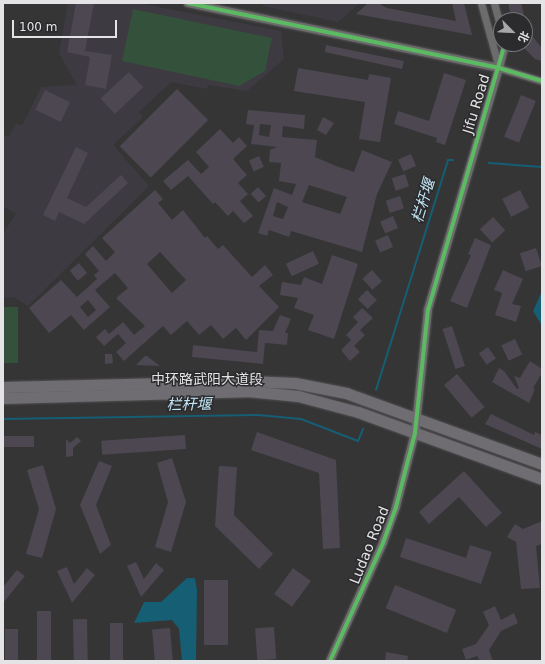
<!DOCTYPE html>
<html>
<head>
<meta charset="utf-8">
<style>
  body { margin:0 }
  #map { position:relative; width:545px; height:664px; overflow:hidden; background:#353536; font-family:"DejaVu Sans","Noto Sans SC",sans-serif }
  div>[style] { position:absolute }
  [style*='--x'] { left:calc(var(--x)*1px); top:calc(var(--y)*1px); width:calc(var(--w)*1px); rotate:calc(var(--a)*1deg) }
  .built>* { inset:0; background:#3e3a41 }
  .green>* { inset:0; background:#34513c; transform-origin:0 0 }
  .water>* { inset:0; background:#155e73 }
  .stream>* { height:2px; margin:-1px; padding:0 1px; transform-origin:1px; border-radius:1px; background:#155e73 }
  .building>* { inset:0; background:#4c4751; transform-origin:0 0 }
  .roads { filter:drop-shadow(0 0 1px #515152) drop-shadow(0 0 1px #515152) }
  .minor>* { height:7px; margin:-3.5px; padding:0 3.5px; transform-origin:3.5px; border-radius:3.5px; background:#6c6c6d }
  .tertiary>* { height:8px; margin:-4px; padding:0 4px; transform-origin:4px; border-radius:4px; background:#6c6c6d }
  .primary>* { height:11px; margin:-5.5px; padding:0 5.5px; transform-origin:5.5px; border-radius:5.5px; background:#706d72 }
  .cycleway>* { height:4px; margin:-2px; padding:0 2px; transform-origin:2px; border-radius:2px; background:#5cba63 }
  span { translate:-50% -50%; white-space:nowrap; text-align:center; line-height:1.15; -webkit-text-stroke:3px #2b2a2d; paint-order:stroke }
  .street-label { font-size:14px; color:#e4e3e5 }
  .water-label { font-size:15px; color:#c2e8f7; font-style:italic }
  .frame { position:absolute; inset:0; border:4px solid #e4e3e5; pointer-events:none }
  .north { position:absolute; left:493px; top:12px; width:40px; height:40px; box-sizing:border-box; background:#2b2a2d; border:1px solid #757477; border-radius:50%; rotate:114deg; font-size:11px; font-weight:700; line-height:16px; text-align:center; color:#e4e3e5 }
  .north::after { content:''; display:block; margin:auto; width:14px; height:18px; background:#a7a6a8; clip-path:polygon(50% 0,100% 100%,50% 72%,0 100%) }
  .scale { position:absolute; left:12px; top:20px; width:105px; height:18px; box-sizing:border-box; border:2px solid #e4e3e5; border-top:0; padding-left:5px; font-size:12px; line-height:14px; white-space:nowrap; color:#e4e3e5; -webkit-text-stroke:3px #2b2a2d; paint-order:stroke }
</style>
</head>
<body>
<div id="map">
  <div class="built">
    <i style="clip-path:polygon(68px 3px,138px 3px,281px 31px,284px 59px,247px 91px,208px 85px,207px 89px,171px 82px,139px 112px,143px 117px,113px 145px,149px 186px,28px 306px,14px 297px,3px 298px,3px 234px,16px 214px,3px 206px,3px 134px,9px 137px,16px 123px,22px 126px,41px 87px,77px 85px,59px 53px)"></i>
    <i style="clip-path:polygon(263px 3px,360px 3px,338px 22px,263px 6px)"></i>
  </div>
  <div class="green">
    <i style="clip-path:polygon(133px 9px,272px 38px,265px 71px,239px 86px,122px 61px)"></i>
    <i style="left:3px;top:307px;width:15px;height:56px"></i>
  </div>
  <div class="water">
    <i style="clip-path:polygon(542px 291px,542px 326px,533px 311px)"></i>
    <i style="clip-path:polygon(187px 578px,195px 578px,197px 590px,196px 661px,182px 661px,179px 629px,172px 620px,134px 623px,144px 602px,161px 602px)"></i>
  </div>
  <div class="stream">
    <i style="--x:489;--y:163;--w:53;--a:4.3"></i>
    <i style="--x:376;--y:390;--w:241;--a:-72.6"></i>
    <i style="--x:448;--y:160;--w:5;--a:0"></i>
    <i style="--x:3;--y:419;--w:255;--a:-0.9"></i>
    <i style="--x:258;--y:415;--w:43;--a:5.3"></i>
    <i style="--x:301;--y:419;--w:61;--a:21.1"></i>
    <i style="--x:358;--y:441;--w:13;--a:-67"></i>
  </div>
  <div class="building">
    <i style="clip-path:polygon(76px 3px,94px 3px,85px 51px,112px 55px,106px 89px,85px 85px,90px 57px,67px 52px)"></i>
    <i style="clip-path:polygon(368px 3px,383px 3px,381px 5px,387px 8px,456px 21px,452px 3px,464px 3px,472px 35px,356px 14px)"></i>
    <i style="clip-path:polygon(508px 3px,521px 3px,525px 20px,512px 20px)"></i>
    <i style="clip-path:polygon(525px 27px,542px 48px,542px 61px,535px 59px,520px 44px,525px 44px)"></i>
    <i style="clip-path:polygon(326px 45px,404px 61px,402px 69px,325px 52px)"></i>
    <i style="clip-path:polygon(298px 68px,368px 80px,369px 74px,391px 78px,380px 142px,359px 139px,365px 102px,294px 91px)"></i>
    <i style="left:129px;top:72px;width:21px;height:39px;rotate:47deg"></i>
    <i style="clip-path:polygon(444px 73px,466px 80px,445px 145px,436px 142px,437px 138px,394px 124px,398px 111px,429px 121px)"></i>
    <i style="left:177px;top:89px;width:44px;height:81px;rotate:45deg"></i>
    <i style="left:45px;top:90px;width:28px;height:22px;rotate:26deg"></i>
    <i style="left:521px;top:95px;width:16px;height:45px;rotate:22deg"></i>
    <i style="clip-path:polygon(evenodd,248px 110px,305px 115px,304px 129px,283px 126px,282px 137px,317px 140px,315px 157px,336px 166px,354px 172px,362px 150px,392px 162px,377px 194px,362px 252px,291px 231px,289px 237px,269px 230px,267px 236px,258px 233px,274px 188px,292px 195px,296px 184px,279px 181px,281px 163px,269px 162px,270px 150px,277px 147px,251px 144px,254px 125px,246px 124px,248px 110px,260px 124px,271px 125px,269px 137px,259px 135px,260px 124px,248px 110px,309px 185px,347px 197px,340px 214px,302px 202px,309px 185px,248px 110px,277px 202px,288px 207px,283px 219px,273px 216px,277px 202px)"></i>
    <i style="clip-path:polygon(323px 117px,334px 123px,326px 135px,317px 130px)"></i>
    <i style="clip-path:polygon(220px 129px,233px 143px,239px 137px,247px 146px,233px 159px,247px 175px,238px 183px,248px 194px,240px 201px,253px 216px,244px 223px,233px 211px,228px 216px,215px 202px,213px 204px,188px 176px,171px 190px,163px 181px,188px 160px,201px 174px,209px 167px,196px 152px)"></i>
    <i style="clip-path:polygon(76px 147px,88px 153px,67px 198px,86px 207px,121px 175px,128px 183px,84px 224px,59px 212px,55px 221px,43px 215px)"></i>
    <i style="left:411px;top:154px;width:13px;height:14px;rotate:67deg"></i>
    <i style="left:259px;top:156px;width:12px;height:11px;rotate:66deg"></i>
    <i style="left:405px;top:174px;width:13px;height:14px;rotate:72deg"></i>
    <i style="left:258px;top:187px;width:12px;height:10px;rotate:48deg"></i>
    <i style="clip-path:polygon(evenodd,155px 190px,163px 199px,158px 203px,172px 220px,183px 210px,205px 238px,207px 236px,218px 249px,223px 245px,252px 277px,265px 265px,273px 275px,259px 286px,279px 307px,246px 340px,236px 328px,223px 339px,211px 325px,199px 335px,187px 321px,171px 335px,163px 326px,124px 361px,116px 352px,126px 343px,118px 334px,104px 346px,96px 337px,105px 329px,109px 334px,123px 322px,134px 335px,145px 326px,116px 298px,128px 288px,115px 273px,95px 290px,110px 307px,93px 322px,84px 330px,71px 315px,49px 333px,29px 308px,61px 280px,77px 297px,97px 279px,94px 275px,99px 271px,85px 254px,93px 246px,106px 261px,115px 252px,102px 238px,155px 190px,160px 252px,186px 280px,172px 293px,147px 264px,160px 252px,155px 190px,88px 300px,96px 310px,88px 317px,80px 307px,88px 300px)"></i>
    <i style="left:520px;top:190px;width:20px;height:20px;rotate:63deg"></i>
    <i style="left:400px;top:196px;width:13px;height:15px;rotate:72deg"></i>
    <i style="left:393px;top:216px;width:13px;height:14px;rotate:67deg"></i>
    <i style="left:493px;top:217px;width:18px;height:18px;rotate:47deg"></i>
    <i style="left:388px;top:235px;width:13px;height:14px;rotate:67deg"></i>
    <i style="clip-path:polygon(475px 238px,491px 245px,467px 308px,450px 301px,471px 255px,468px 254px)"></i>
    <i style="left:536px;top:248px;width:19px;height:17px;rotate:72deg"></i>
    <i style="left:313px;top:251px;width:14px;height:30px;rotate:65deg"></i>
    <i style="clip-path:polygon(332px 255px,358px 264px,334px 339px,308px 330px,314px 315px,294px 308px,298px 298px,280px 295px,282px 282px,301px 285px,304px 277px,322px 284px)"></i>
    <i style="left:79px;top:263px;width:13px;height:12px;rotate:51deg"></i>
    <i style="left:372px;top:270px;width:15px;height:13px;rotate:48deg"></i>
    <i style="clip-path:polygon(503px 270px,523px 279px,512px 304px,521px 306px,516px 322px,495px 315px,502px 293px,494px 290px)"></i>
    <i style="left:367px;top:290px;width:14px;height:13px;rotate:45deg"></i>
    <i style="clip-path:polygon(362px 308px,373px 318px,360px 330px,365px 335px,354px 346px,360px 352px,350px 361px,341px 350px,351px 340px,346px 335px,358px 322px,353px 317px)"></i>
    <i style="clip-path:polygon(280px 315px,291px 319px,285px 333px,288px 333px,287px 345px,265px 343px,263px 364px,192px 357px,193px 345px,257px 352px,259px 330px,273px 331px)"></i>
    <i style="left:452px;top:326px;width:42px;height:10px;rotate:72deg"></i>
    <i style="left:515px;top:339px;width:17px;height:15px;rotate:65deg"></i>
    <i style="left:488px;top:347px;width:14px;height:11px;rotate:56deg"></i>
    <i style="clip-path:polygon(105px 354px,112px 354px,113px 363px,105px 364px)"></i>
    <i style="clip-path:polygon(145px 356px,147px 356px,160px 366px,136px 365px)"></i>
    <i style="clip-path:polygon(530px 361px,542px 369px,542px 373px,533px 388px,535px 389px,529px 403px,492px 382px,499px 368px,504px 371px,517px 389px,519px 388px,514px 376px,520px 378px)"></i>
    <i style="left:457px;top:374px;width:43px;height:17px;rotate:50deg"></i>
    <i style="clip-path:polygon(491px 414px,534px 435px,535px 432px,542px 435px,542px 449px,485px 424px)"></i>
    <i style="clip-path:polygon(257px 432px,336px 460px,340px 548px,323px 549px,319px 473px,251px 450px)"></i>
    <i style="left:185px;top:435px;width:14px;height:84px;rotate:86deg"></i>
    <i style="left:34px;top:436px;width:11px;height:31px;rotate:90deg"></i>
    <i style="clip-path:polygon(77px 437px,81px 441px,73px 448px,73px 456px,66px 457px,66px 439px,70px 443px)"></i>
    <i style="clip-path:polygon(172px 458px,186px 502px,171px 552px,155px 547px,168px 502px,157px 463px)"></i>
    <i style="clip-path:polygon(99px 461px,112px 466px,96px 505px,111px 545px,100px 554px,80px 505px)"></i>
    <i style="clip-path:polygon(43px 465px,56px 509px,42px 558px,26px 554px,39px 509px,27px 470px)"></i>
    <i style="clip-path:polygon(219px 466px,237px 467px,234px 515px,273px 554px,259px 569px,215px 526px)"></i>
    <i style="clip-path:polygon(464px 471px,502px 513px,486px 527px,459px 497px,429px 524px,419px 512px)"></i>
    <i style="clip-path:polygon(542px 521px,542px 544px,536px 546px,540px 588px,521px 589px,516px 542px,507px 537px,515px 524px,523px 529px)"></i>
    <i style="clip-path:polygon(406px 538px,466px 558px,470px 545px,492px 552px,481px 584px,400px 557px)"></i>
    <i style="clip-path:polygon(136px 562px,144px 579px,156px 563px,164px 570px,141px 597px,127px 566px)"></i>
    <i style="clip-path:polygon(67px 567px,74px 584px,87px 568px,95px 575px,72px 603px,57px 571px)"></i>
    <i style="left:293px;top:568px;width:22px;height:32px;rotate:36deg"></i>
    <i style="clip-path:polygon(17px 570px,25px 576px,3px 603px,3px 587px)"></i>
    <i style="left:204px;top:580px;width:24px;height:65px"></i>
    <i style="left:395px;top:585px;width:66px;height:25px;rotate:22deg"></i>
    <i style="clip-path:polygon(495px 606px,501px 620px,514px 613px,518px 623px,501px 631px,489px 650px,493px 661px,480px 661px,477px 656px,466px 660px,462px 649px,476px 644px,489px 625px,483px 612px)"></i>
    <i style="left:37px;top:611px;width:14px;height:50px"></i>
    <i style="left:87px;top:619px;width:42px;height:14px;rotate:89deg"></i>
    <i style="left:110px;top:623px;width:13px;height:38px"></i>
    <i style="left:274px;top:627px;width:32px;height:19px;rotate:86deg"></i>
    <i style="left:170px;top:628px;width:33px;height:18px;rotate:85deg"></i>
    <i style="left:5px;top:629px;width:13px;height:32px"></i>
    <i style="clip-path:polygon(386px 652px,408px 656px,407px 661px,385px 661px)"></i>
  </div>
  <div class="roads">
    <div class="minor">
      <i style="--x:481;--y:3;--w:67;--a:74.5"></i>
      <i style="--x:494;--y:3;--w:28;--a:75"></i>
      <i style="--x:499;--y:68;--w:45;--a:16.8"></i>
      <i style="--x:499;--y:68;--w:25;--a:-76"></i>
    </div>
    <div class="tertiary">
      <i style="--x:188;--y:3;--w:318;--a:11.8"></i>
      <i style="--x:499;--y:68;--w:252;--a:106.4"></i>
      <i style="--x:428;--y:310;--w:124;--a:96"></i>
      <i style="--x:415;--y:433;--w:76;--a:104.4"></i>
      <i style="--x:396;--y:507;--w:38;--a:110"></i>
      <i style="--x:383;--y:543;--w:129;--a:114.2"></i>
    </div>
    <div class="primary">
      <i style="--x:3;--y:387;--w:245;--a:-1.4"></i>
      <i style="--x:248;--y:381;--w:47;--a:2.4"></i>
      <i style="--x:295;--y:383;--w:52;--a:11.1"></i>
      <i style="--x:346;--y:393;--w:208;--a:19.9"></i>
      <i style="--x:3;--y:398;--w:244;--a:-1.6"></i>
      <i style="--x:247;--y:391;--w:51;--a:5.6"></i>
      <i style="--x:298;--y:396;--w:62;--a:14.9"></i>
      <i style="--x:358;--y:412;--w:196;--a:20"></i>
    </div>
  </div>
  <div class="cycleway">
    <i style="--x:188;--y:3;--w:318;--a:11.8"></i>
    <i style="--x:499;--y:68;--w:45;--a:16.8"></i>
    <i style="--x:330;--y:661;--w:129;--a:-65.8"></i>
    <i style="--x:383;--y:543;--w:38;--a:-70"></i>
    <i style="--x:396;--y:507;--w:76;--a:-75.6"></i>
    <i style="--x:415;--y:433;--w:124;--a:-84"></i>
    <i style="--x:428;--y:310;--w:277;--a:-73.9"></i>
  </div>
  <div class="street-label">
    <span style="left:476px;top:104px;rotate:-73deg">Jifu Road</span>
    <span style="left:207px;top:379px">中环路武阳大道段</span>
    <span style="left:369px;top:545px;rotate:-68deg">Ludao Road</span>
  </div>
  <div class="water-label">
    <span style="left:424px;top:201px;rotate:-73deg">栏杆堰</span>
    <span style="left:189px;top:405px;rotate:-1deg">栏杆堰</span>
  </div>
  <div class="frame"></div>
  <div class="north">北</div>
  <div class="scale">100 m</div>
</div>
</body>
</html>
